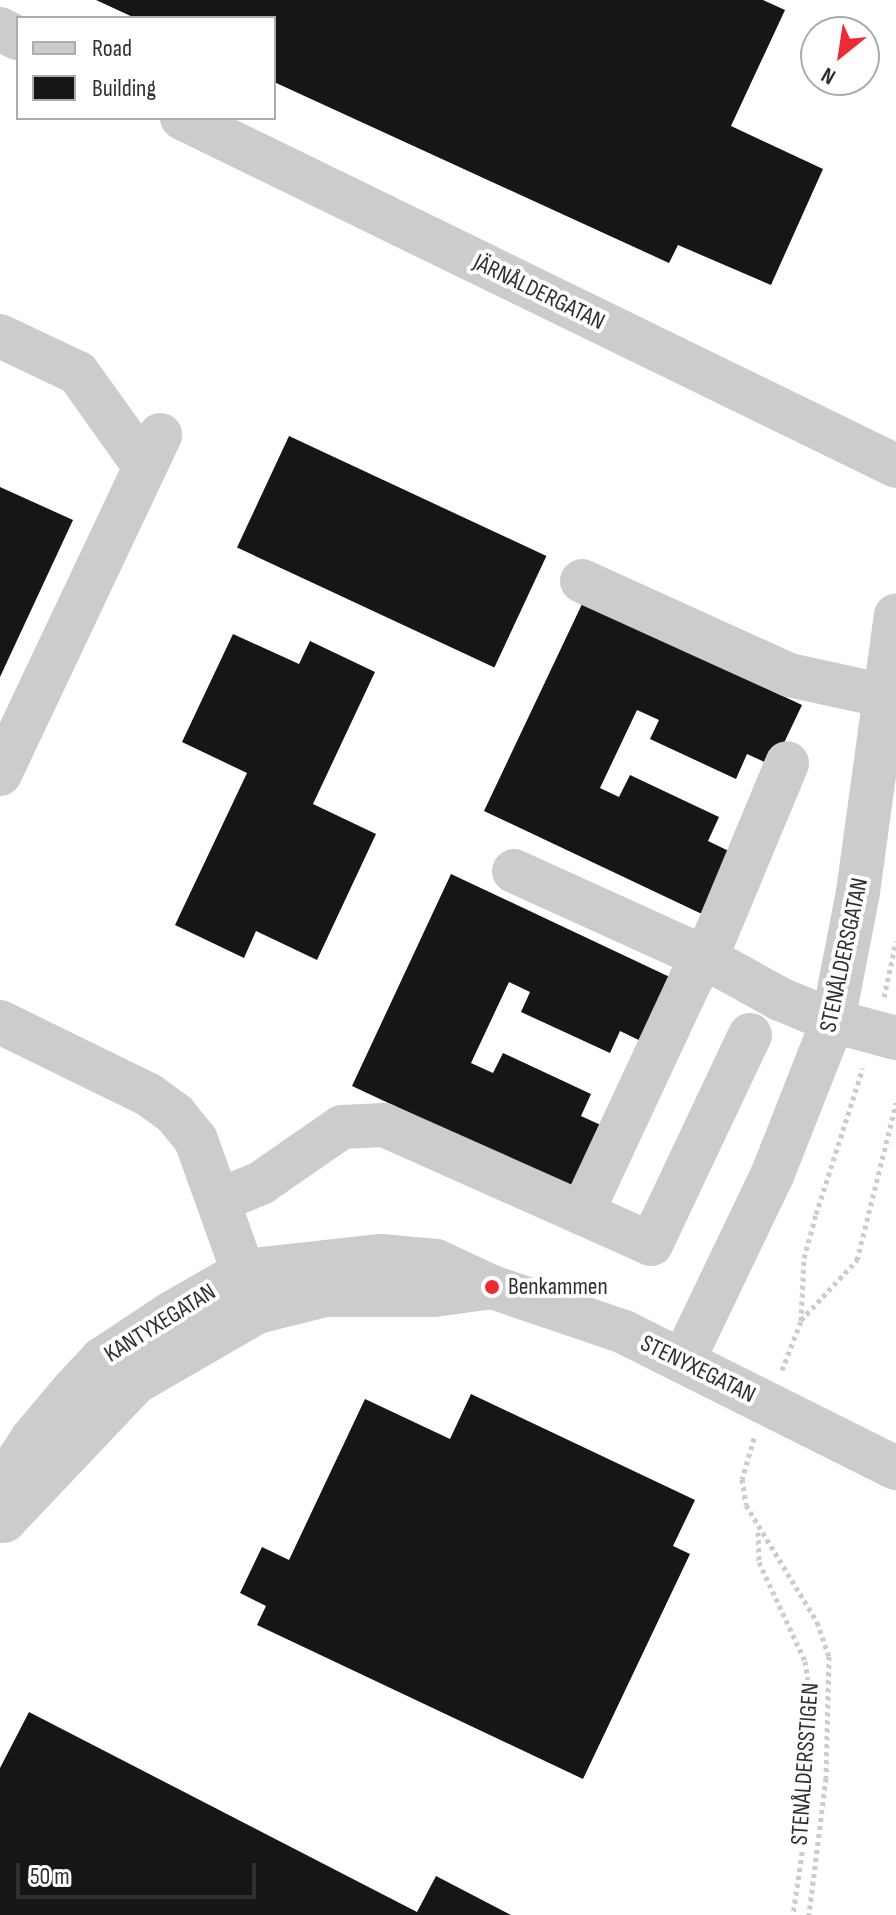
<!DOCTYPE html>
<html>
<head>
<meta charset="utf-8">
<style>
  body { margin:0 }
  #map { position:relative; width:896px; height:1915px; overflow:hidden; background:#fff; font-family:"Sofia Sans Condensed",sans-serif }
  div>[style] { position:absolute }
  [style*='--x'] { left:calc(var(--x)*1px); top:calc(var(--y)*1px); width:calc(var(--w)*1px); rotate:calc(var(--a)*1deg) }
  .building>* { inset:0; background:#161616; transform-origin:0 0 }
  .path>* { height:5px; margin-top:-2.5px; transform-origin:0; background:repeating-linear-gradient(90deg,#ccc 0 4px,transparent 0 8px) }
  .minor>* { height:44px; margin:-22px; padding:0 22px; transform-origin:22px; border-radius:22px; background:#ccc }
  .dots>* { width:22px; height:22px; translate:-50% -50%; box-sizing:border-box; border:4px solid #fff; border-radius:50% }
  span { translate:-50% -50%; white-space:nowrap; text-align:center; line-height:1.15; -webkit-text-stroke:8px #fff; paint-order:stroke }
  .street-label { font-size:24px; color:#2f2f2f }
  .poi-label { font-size:24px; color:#2f2f2f }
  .left { translate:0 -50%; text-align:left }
  .legend { position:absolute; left:16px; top:16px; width:260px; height:104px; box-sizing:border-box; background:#fff; border:2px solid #acacac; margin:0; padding:10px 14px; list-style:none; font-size:24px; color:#2f2f2f }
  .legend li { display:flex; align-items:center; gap:16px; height:40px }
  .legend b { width:40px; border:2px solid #acacac }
  .north { position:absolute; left:800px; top:16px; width:80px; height:80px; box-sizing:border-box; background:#fff; border:2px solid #acacac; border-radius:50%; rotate:210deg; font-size:22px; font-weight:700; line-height:32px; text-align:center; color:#2f2f2f }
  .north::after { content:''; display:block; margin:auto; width:28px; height:36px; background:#ed2b34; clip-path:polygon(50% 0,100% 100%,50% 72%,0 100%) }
  .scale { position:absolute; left:16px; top:1863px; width:240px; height:36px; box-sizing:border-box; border:4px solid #2f2f2f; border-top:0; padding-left:10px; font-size:24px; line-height:28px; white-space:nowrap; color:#2f2f2f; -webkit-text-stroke:6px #fff; paint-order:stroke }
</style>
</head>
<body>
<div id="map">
  <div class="building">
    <i style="clip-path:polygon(96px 0,763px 0,785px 10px,731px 126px,823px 169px,771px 285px,678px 245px,669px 263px,274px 82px,274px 18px,135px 18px)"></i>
    <i style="left:289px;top:436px;width:284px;height:123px;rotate:25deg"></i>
    <i style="clip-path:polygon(0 487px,73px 520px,0 677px)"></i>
    <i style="clip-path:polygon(583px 602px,802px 705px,773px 766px,747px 754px,736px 779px,650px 739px,659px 720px,637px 710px,600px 788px,619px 797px,630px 775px,719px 817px,708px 841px,733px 853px,704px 915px,484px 811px)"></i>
    <i style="clip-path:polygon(233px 634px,299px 664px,310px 641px,375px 672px,313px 804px,376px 834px,317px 960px,256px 931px,244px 958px,175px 925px,247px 773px,182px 742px)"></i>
    <i style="clip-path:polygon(451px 874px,674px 979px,645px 1043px,620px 1031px,610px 1053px,521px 1012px,530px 992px,509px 982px,471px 1063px,493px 1073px,503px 1053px,591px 1094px,581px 1116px,605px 1127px,575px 1190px,352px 1086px)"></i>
    <i style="clip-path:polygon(471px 1394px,695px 1500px,673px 1546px,690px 1554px,583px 1779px,257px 1625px,266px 1606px,240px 1593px,262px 1547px,289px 1560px,365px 1399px,450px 1439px)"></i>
    <i style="clip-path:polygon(29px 1712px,417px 1912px,436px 1876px,511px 1915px,0 1915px,0 1768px)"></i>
  </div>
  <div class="path">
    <i style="--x:884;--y:997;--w:57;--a:-77.9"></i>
    <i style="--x:801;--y:1320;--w:82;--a:-47"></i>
    <i style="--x:857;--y:1260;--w:162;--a:-76"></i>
    <i style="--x:782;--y:1370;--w:53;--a:-68.8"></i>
    <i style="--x:801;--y:1321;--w:63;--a:-87.3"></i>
    <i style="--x:804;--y:1258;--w:46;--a:-74.7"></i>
    <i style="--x:816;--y:1214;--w:153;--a:-72.2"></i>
    <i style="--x:754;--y:1438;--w:43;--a:106.3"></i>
    <i style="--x:742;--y:1479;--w:26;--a:81"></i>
    <i style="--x:746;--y:1505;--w:137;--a:58.7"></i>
    <i style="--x:817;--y:1622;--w:36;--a:71"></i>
    <i style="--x:829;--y:1656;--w:122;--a:91.4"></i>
    <i style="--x:826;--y:1778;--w:138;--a:97.1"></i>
    <i style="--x:758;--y:1532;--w:30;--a:88"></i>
    <i style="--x:759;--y:1562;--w:109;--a:65.1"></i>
    <i style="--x:805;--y:1661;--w:41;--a:81.7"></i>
    <i style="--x:811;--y:1702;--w:110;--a:91.6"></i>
    <i style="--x:808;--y:1812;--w:104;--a:98.3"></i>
  </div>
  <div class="minor">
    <i style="--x:0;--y:29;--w:20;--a:27"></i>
    <i style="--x:182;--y:118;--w:794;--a:25.98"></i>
    <i style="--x:0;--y:336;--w:86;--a:25.4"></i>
    <i style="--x:78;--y:373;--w:115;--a:54.5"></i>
    <i style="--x:582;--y:581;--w:227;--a:24.4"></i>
    <i style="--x:789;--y:675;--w:99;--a:12.2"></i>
    <i style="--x:0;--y:774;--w:375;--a:-64.7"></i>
    <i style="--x:514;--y:871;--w:211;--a:24.4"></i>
    <i style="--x:706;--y:958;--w:85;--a:29"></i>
    <i style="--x:780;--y:999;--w:57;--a:22.5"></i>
    <i style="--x:833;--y:1021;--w:65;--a:15.1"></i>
    <i style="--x:0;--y:1022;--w:166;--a:26.1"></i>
    <i style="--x:149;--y:1095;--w:32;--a:36"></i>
    <i style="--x:175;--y:1114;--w:33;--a:51"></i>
    <i style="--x:196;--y:1140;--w:169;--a:70.3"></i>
    <i style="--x:750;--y:1035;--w:231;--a:115.3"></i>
    <i style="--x:651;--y:1244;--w:76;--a:-155.8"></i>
    <i style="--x:582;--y:1213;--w:258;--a:-65"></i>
    <i style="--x:691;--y:979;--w:26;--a:-54"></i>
    <i style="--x:706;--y:958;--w:211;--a:-67.4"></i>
    <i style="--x:220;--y:1200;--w:44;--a:-22.5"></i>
    <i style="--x:261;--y:1183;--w:98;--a:-34.7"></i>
    <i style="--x:342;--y:1127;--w:42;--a:-2.7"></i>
    <i style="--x:384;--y:1125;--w:217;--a:24"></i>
    <i style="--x:683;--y:1361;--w:208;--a:-64.4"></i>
    <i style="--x:773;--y:1173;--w:163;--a:-68.5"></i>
    <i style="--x:833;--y:1021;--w:131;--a:-79"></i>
    <i style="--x:858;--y:892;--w:279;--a:-82.2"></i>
    <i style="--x:0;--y:1500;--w:18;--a:-77"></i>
    <i style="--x:4;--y:1482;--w:51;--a:-56.9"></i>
    <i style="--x:32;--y:1439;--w:65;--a:-50"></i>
    <i style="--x:74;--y:1389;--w:41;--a:-47"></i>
    <i style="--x:102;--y:1359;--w:85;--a:-33.5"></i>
    <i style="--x:173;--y:1312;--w:83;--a:-29.7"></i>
    <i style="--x:245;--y:1271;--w:137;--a:-6.3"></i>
    <i style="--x:381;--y:1256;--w:55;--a:5.2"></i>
    <i style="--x:436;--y:1261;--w:62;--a:24.9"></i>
    <i style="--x:492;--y:1287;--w:139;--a:18.8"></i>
    <i style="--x:624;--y:1332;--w:304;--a:26.6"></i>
    <i style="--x:4;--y:1521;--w:192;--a:-46.5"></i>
    <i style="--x:136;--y:1382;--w:140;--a:-30"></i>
    <i style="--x:257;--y:1312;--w:70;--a:-14"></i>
    <i style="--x:325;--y:1295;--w:109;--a:0"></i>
    <i style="--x:434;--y:1295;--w:59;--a:-7.9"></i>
  </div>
  <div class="dots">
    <i style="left:492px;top:1287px;background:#ed2b34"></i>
  </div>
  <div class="street-label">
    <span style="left:539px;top:292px;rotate:26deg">JÄRNÅLDERGATAN</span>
    <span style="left:844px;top:955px;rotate:-78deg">STENÅLDERSGATAN</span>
    <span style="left:160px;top:1323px;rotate:-32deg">KANTYXEGATAN</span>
    <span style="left:698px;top:1369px;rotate:26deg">STENYXEGATAN</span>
    <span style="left:805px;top:1764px;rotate:-86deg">STENÅLDERSSTIGEN</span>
  </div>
  <div class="poi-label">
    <span class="left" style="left:508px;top:1287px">Benkammen</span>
  </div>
  <ul class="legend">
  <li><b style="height:10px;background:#ccc"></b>Road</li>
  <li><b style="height:22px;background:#161616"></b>Building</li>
  </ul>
  <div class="north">N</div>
  <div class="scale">50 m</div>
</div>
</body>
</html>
